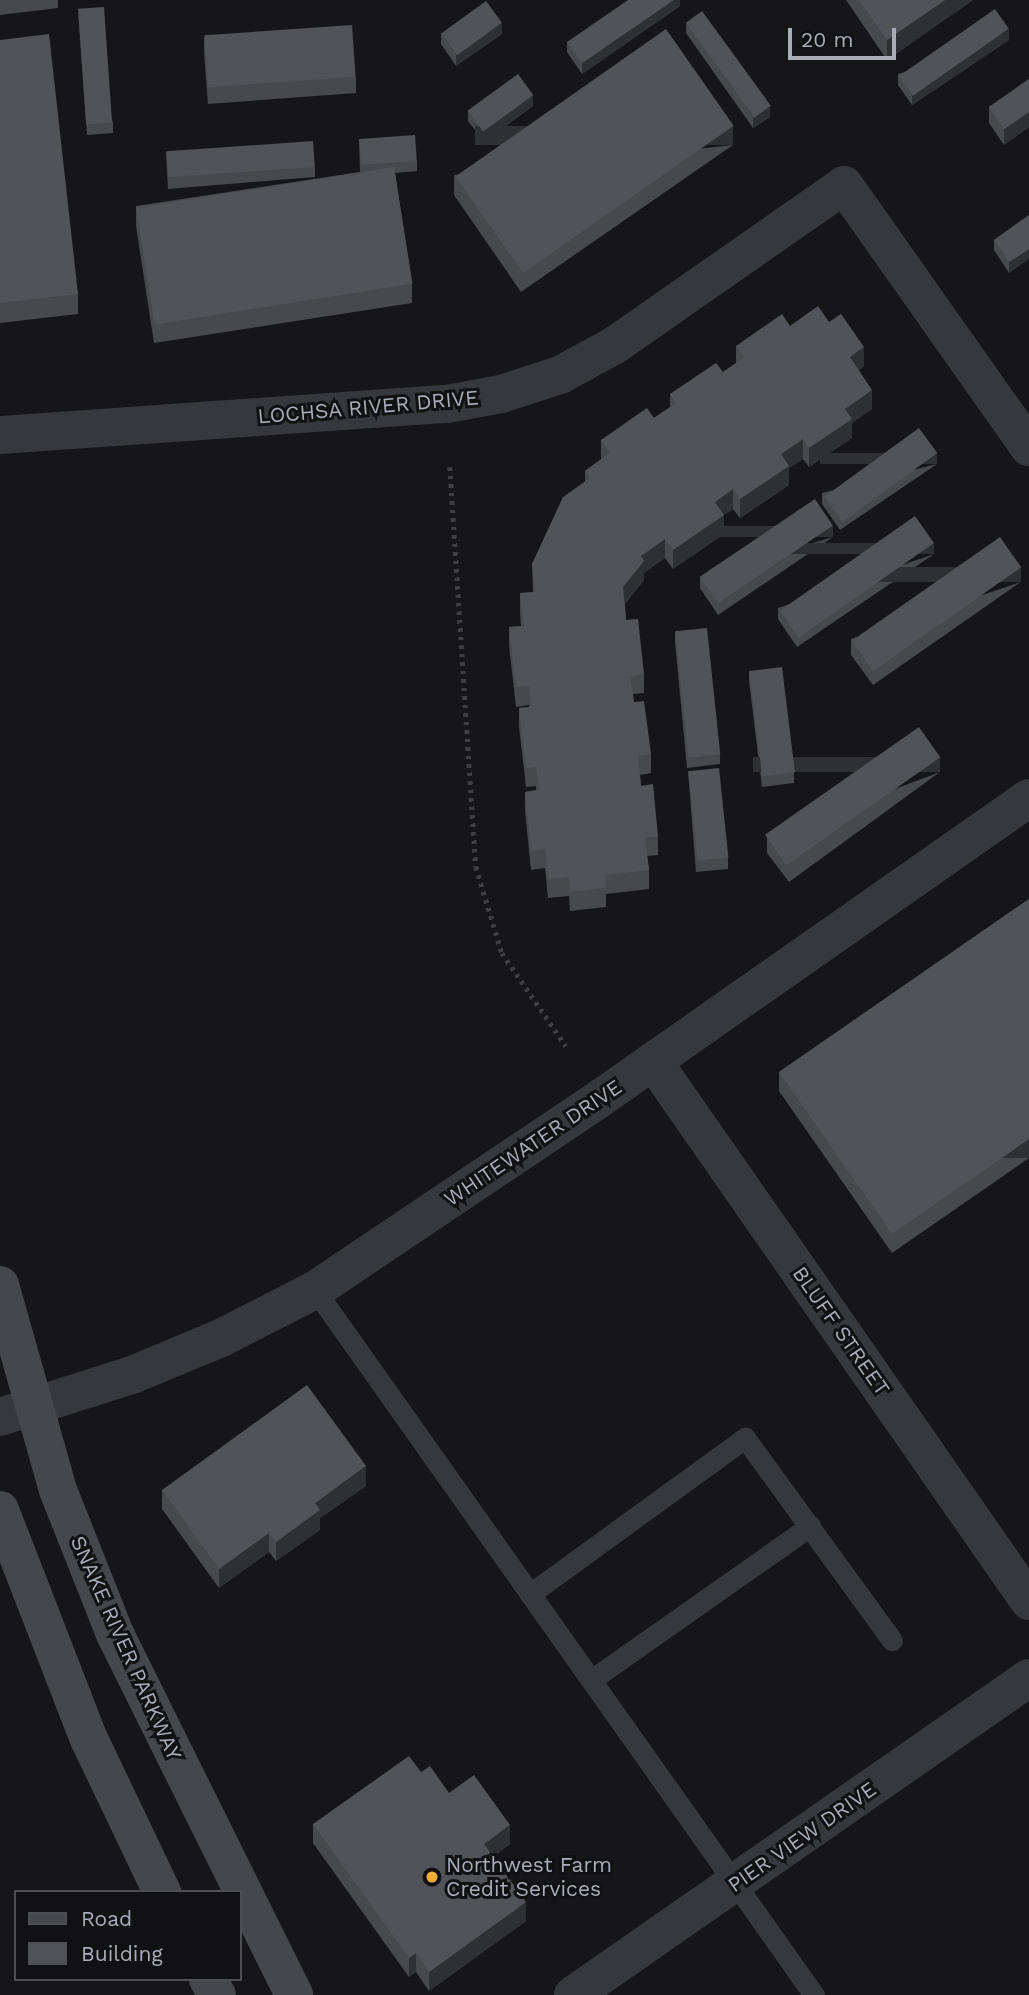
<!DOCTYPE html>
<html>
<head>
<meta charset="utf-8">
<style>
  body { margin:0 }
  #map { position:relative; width:1029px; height:1995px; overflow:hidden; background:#161618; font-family:"Work Sans",sans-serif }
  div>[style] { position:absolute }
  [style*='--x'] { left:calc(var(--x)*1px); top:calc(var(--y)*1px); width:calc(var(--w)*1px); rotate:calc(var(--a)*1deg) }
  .path>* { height:4.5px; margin-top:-2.25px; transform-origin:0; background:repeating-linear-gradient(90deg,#3d3f44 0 3.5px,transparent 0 8.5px) }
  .lane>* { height:21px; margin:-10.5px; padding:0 10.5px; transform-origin:10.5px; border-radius:10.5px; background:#37383d }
  .street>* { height:38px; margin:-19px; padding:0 19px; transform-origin:19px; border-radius:19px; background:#37383d }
  .secondary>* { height:38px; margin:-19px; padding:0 19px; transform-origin:19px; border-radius:19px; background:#45474d }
  .wall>* { inset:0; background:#47494d }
  .shaded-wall>* { inset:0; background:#2f3033; transform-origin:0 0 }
  .building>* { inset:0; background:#525359; transform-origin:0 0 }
  .dots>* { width:19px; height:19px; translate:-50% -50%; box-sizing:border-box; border:4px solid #111113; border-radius:50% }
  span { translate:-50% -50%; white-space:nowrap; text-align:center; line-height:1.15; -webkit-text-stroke:6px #111113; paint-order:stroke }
  .street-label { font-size:21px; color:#a8adb8 }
  .poi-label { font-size:21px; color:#a8adb8 }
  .left { translate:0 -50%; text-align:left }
  .legend { position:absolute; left:14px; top:1890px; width:228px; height:91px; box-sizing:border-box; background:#111113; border:2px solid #4d4f55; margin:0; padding:9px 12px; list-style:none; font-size:21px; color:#a8adb8 }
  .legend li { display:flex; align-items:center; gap:14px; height:35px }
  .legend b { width:35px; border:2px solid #4d4f55 }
  .scale { position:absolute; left:788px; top:28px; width:108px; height:32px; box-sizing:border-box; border:4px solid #a8adb8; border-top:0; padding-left:9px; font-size:21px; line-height:24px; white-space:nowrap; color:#a8adb8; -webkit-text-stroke:5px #111113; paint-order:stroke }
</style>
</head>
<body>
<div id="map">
  <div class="path">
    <i style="--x:450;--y:467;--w:401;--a:86.3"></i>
    <i style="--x:476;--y:867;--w:90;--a:73.2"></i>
    <i style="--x:502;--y:953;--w:113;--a:55.5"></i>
  </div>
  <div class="lane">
    <i style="--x:315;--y:1290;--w:864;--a:54.71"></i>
    <i style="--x:530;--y:1594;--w:266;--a:-36"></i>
    <i style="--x:745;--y:1438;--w:250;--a:54"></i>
    <i style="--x:591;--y:1680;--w:268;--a:-35.1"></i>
  </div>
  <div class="street">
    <i style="--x:0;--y:435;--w:448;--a:-4"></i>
    <i style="--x:447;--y:404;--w:55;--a:-10.5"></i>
    <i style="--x:501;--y:394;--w:62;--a:-17.9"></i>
    <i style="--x:560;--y:375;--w:63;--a:-28.6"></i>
    <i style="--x:615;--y:345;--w:279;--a:-34.9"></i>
    <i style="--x:844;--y:185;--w:321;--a:54.8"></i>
    <i style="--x:653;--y:1061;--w:658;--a:55.15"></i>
    <i style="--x:0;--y:1417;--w:139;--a:-17.7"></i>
    <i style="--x:132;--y:1375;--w:96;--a:-22.6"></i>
    <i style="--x:221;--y:1338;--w:106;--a:-27.1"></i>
    <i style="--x:315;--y:1290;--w:346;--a:-33.9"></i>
    <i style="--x:602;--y:1097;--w:521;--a:-35"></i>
    <i style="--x:573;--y:1995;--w:555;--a:-34.81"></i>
  </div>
  <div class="secondary">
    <i style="--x:0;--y:1285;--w:213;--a:74.2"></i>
    <i style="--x:58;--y:1490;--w:155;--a:68.4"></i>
    <i style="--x:115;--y:1634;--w:403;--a:63.6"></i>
    <i style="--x:0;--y:1510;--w:246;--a:68.8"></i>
    <i style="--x:89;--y:1739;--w:170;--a:64.5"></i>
    <i style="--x:208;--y:1979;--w:18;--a:61"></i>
  </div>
  <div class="wall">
    <i style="clip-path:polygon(0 0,58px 0,58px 8px,0 15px)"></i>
    <i style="clip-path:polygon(680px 0,680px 6px,582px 74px,567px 52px,567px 42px)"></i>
    <i style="clip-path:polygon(846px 0,973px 0,887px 60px)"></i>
    <i style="clip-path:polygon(78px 9px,113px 123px,113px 133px,87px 135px)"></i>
    <i style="clip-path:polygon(686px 23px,770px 117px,753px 128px,686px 33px)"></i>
    <i style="clip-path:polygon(441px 33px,502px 34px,456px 66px,441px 44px)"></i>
    <i style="clip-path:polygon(204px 37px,356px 77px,356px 93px,208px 104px,204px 53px)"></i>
    <i style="clip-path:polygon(0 40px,78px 294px,78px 314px,0 323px)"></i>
    <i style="clip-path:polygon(1009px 40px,912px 105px,898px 85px,898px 74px)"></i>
    <i style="clip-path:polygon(1029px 79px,1029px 127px,1004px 145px,989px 123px,989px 107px)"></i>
    <i style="clip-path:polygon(533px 106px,484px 142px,468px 121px,468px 110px)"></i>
    <i style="clip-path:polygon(359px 139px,417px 161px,417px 171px,395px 173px,412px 284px,412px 303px,154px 343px,136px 226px,136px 206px,360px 172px)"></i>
    <i style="clip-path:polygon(733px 145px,521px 292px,454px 195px,454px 175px)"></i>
    <i style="clip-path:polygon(166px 152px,315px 167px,315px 177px,168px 189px)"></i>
    <i style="clip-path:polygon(1029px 215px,1029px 259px,1009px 273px,994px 250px,994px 240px)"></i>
    <i style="clip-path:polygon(829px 322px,864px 366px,859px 370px,872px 409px,852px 423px,852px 438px,809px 467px,803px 459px,789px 468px,789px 485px,740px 518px,733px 509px,724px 515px,724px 534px,673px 569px,665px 558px,644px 573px,644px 580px,625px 604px,626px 620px,644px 674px,644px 693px,633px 694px,634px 702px,651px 754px,651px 773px,640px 775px,641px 786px,658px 836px,658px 855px,647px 856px,649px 870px,649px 889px,606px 894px,606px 907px,570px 911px,569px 896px,548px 898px,545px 868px,531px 870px,525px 811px,525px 792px,536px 790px,536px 786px,526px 787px,519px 727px,519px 708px,529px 707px,529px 705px,516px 707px,509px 646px,509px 627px,521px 626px,520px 612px,520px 593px,533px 592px,532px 564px,585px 482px,585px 471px,601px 459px,601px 440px,654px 418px,670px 407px,670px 394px,723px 372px,736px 363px,736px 346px,790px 326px)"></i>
    <i style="clip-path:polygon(937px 464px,840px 530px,822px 504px,822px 493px)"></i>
    <i style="clip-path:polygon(833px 537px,718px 615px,700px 588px,700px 577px)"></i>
    <i style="clip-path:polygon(934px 554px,797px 647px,778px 619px,778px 608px)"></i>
    <i style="clip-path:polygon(1021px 582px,873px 685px,851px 655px,851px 639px)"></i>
    <i style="clip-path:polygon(675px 631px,720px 754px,720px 764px,687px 768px,675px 642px)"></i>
    <i style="clip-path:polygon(749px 670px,794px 772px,794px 783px,762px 787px,749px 681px)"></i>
    <i style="clip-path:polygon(688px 771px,728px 858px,728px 869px,696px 872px)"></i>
    <i style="clip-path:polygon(940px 772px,789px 882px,767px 853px,767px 837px)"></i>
    <i style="clip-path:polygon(1029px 899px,1029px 1158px,892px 1253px,779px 1091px,779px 1072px)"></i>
    <i style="clip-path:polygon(366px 1486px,320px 1518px,320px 1530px,276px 1561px,269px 1552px,219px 1588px,162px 1509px,162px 1490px)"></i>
    <i style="clip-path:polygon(421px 1772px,449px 1793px,510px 1844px,494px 1856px,526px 1921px,429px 1991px,416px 1972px,409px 1977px,313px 1843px,313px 1824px)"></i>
  </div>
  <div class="shaded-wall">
    <i style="clip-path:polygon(674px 0,680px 0,680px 6px,582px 74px,582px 63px)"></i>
    <i style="clip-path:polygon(945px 0,973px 0,887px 60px,887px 40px)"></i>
    <i style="clip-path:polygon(502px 23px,502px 34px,456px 66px,456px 55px)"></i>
    <i style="clip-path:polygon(1009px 29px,1009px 40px,912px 105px,912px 95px)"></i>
    <i style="clip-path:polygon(533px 95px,533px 106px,484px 142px,484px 131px)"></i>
    <i style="clip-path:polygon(770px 106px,770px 117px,753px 128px,753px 118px)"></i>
    <i style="clip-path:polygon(1029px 112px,1029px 127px,1004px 145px,1004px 129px)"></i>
    <i style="left:733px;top:126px;width:19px;height:258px;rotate:90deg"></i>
    <i style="clip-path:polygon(1029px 249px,1029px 259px,1009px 273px,1009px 262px)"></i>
    <i style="clip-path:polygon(864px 347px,864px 366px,850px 377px,850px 357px)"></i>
    <i style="clip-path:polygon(872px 390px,872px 409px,852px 423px,852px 438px,809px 467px,809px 448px,845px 409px)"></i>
    <i style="clip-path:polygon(803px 439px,803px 459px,789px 468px,789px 485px,740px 518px,740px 499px,781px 454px)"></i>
    <i style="left:937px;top:453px;width:11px;height:117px;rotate:90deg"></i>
    <i style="clip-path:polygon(733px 489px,733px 509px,724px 515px,724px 534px,673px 569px,673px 550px,715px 502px)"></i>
    <i style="left:833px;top:526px;width:11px;height:139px;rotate:90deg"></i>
    <i style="clip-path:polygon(665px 539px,665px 558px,644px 573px,644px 580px,623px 606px,623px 587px,641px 556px)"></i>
    <i style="left:934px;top:543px;width:11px;height:166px;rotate:90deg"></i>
    <i style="left:1021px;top:567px;width:15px;height:180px;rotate:90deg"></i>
    <i style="left:940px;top:757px;width:15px;height:187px;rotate:90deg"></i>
    <i style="left:1029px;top:1139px;width:19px;height:167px;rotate:90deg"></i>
    <i style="clip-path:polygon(366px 1466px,366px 1486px,320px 1518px,320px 1530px,276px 1561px,276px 1542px,315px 1503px)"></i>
    <i style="clip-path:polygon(269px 1533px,269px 1552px,219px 1588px,219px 1569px)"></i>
    <i style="clip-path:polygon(510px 1825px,510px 1844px,484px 1863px,484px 1844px)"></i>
    <i style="clip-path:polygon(526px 1902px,526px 1921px,429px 1991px,429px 1972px)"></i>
    <i style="clip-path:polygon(416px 1953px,416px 1972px,409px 1977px,409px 1958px)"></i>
  </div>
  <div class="building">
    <i style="clip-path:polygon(628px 0,674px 0,582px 63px,567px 42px)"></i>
    <i style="clip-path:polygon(859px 0,945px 0,887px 40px)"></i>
    <i style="left:486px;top:1px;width:27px;height:55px;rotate:54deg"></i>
    <i style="left:104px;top:7px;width:116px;height:26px;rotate:86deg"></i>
    <i style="left:995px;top:9px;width:24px;height:117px;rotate:55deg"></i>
    <i style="left:702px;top:11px;width:117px;height:20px;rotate:54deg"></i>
    <i style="left:352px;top:25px;width:52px;height:148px;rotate:86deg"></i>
    <i style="left:666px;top:29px;width:118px;height:257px;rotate:55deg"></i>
    <i style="clip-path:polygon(49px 34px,78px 294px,0 303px,0 40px)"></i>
    <i style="left:518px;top:74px;width:26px;height:62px;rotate:54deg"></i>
    <i style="clip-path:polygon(1029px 79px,1029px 112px,1004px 129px,989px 107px)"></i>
    <i style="left:415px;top:135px;width:26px;height:56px;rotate:86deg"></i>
    <i style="left:313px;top:141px;width:26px;height:147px;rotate:86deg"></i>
    <i style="left:394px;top:167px;width:118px;height:261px;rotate:81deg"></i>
    <i style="clip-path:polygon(1029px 215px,1029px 249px,1009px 262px,994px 240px)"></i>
    <i style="clip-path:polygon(818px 306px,829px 322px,841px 314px,864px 347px,850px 357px,872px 390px,845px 409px,852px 419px,809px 448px,803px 439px,781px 454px,789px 466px,740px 499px,733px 489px,715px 502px,724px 515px,673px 550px,665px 539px,641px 556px,644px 561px,623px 587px,626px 620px,638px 619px,644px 674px,630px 676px,634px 702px,644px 701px,651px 754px,638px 756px,641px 786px,653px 784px,658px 836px,645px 837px,649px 870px,605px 875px,606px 888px,570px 892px,569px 877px,548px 879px,545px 849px,531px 851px,525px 792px,539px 790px,536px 767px,526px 768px,519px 708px,531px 707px,529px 686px,516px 687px,509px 627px,524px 626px,520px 593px,535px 592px,532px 564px,563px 497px,590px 478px,585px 471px,610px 453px,601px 440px,647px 408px,654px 418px,676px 403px,670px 394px,716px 363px,723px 372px,744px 358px,736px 346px,782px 314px,790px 326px)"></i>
    <i style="left:919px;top:428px;width:31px;height:117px;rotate:54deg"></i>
    <i style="left:815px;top:499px;width:32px;height:139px;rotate:56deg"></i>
    <i style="left:915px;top:516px;width:33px;height:165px;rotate:55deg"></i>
    <i style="left:1000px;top:537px;width:37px;height:181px;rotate:55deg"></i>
    <i style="left:707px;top:628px;width:127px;height:32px;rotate:84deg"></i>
    <i style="left:782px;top:667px;width:106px;height:33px;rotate:83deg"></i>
    <i style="left:919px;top:727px;width:37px;height:188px;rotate:55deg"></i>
    <i style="left:719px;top:768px;width:90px;height:31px;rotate:84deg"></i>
    <i style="clip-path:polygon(1029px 899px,1029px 1139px,892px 1234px,779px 1072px)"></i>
    <i style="clip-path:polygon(307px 1385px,366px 1466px,315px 1503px,320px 1510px,276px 1542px,269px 1533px,219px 1569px,162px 1490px)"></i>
    <i style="clip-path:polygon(409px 1756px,421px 1772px,430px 1766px,449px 1793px,474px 1775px,510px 1825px,484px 1844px,526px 1902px,429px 1972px,416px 1953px,409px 1958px,313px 1824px)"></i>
  </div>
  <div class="dots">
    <i style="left:432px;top:1877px;background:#f2b134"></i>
  </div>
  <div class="street-label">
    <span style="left:368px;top:407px;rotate:-5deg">LOCHSA RIVER DRIVE</span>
    <span style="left:533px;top:1143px;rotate:-34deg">WHITEWATER DRIVE</span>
    <span style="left:841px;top:1331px;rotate:55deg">BLUFF STREET</span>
    <span style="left:126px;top:1648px;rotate:66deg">SNAKE RIVER PARKWAY</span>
    <span style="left:802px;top:1837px;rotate:-35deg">PIER VIEW DRIVE</span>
  </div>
  <div class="poi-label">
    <span class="left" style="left:446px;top:1877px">Northwest Farm<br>Credit Services</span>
  </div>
  <ul class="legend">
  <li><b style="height:9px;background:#45474d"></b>Road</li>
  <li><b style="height:19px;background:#525359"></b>Building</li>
  </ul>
  <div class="scale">20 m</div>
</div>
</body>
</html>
